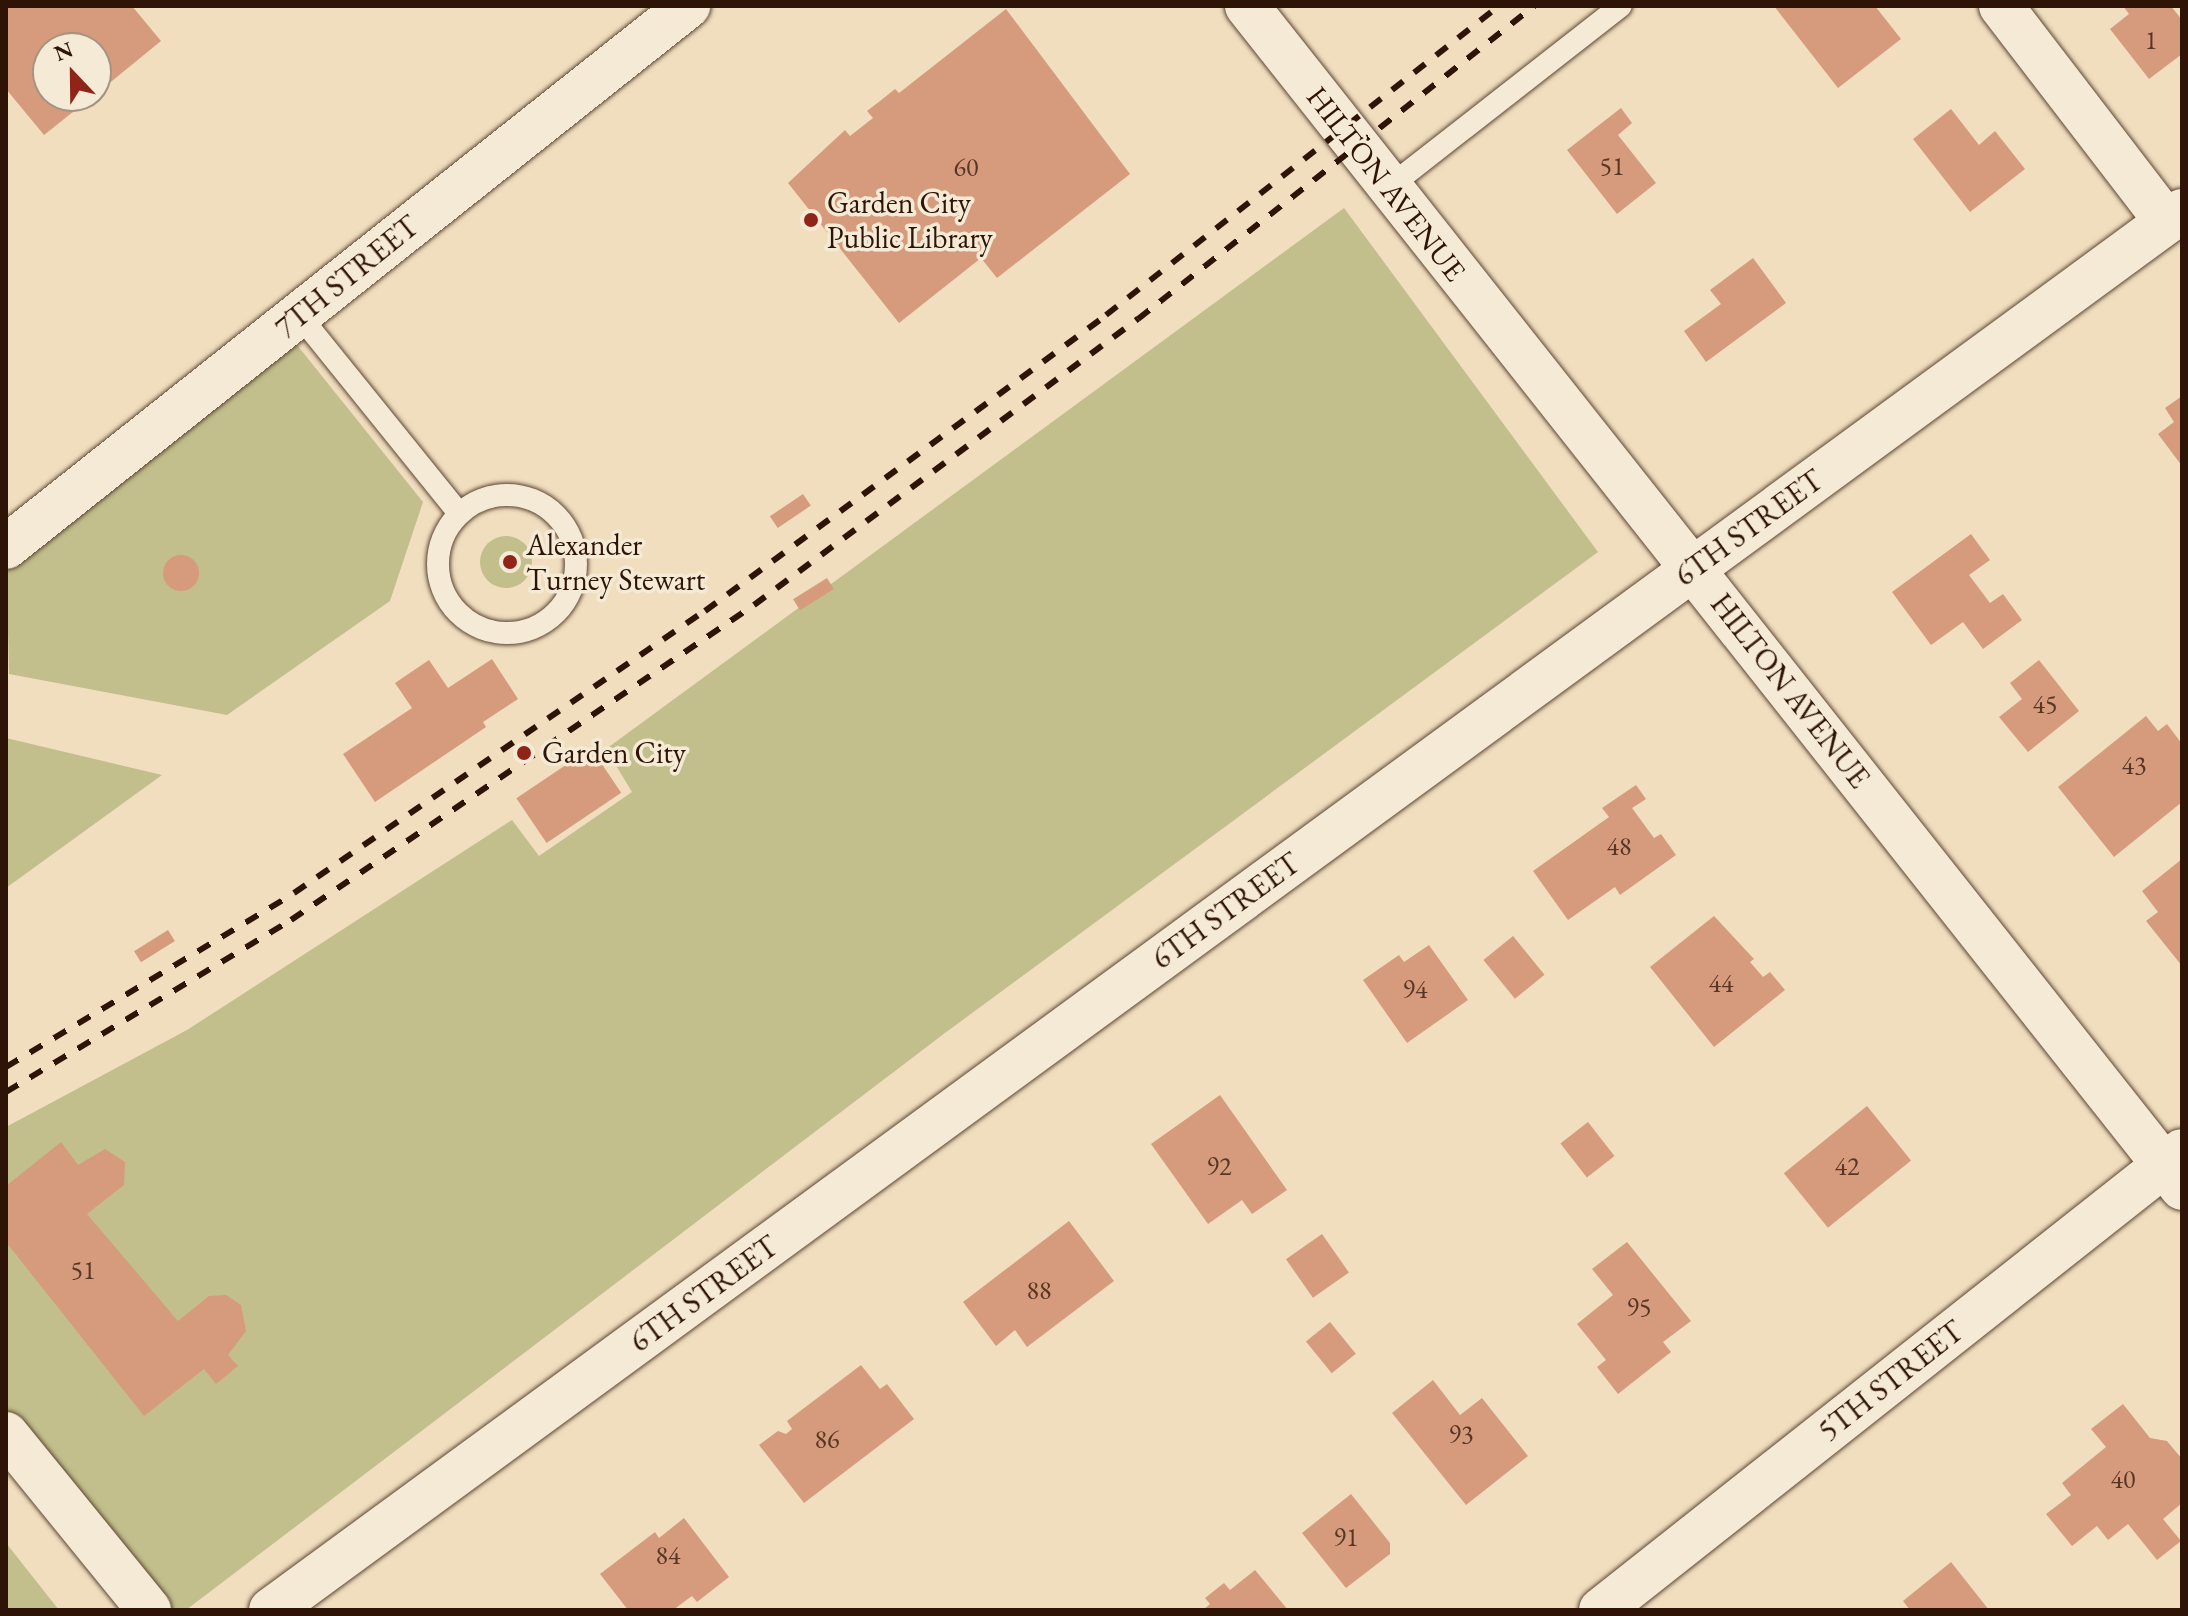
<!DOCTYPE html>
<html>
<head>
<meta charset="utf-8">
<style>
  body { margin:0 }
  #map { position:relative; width:2188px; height:1616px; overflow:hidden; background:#f0debf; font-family:"EB Garamond",serif }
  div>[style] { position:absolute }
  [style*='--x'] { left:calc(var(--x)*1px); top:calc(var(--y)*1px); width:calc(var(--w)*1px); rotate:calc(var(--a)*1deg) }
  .green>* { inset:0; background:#c2bf8c }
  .round { border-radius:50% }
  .building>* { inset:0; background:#d69b7d; transform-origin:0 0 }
  .roads { filter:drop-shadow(0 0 2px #5e4634) drop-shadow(0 0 2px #5e4634) }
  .service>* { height:22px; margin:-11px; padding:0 11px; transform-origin:11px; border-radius:11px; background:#f5ead5 }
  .service>.ring { margin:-11px; padding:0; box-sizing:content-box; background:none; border:22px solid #f5ead5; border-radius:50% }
  .minor>* { height:44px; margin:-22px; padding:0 22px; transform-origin:22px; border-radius:22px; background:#f5ead5 }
  .tertiary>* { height:44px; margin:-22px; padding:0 22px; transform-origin:22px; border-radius:22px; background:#f5ead5 }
  .rail>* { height:6px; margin-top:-3px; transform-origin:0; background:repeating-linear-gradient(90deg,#2e1406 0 14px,transparent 0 28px) }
  .dots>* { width:22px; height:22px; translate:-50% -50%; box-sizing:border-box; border:4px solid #f5ead5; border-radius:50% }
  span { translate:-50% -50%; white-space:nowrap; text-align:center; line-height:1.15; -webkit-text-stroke:7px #f5ead5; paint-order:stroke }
  .number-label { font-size:26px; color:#583624 }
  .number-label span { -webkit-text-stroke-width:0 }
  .street-label { font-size:30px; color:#2e1406 }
  .poi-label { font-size:30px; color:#2e1406 }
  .left { translate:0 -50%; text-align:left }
  .frame { position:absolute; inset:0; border:8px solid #2e1406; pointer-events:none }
  .north { position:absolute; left:32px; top:32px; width:80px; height:80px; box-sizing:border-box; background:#f5ead5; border:2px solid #a59482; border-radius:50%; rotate:338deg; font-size:22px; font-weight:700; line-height:32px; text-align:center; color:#2e1406 }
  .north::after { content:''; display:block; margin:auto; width:28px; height:36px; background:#8f2418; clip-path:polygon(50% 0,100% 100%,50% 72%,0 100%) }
</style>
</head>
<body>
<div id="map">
  <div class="green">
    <i style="clip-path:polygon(1344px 208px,1598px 552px,945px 1033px,186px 1610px,134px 1610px,6px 1442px,6px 1127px,187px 1030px,512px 820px,539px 856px,632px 792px,606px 749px)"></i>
    <i style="clip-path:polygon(281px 325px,423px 502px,390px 601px,227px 715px,9px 674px,6px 542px)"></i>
    <i class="round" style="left:480px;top:536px;width:52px;height:52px"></i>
    <i style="clip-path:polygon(6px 738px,162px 775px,6px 888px)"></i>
    <i style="clip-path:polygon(6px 1543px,59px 1610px,6px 1610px)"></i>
  </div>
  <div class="building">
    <i style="clip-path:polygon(6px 6px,132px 6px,161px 41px,96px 94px,96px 48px,48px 48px,48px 96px,93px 96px,44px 135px,6px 89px)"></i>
    <i style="clip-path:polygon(1774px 6px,1875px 6px,1901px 39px,1838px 88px)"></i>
    <i style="clip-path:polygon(2123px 6px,2171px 6px,2182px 20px,2182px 54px,2149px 79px,2110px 29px,2129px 14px)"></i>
    <i style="clip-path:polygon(1006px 9px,1130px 174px,997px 278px,981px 258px,899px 323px,788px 183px,845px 130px,850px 136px,873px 118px,867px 111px,880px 101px,895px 89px,899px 93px)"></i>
    <i style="clip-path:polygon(1621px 108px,1632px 123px,1618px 135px,1656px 183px,1617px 214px,1567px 150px)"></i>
    <i style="clip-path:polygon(1951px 109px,1979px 145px,1995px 131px,2025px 169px,1970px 212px,1913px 139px)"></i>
    <i style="clip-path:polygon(1753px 258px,1786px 303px,1706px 362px,1684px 331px,1721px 304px,1710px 290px)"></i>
    <i style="clip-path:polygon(2182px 396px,2182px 466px,2158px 434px,2174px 422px,2165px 408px)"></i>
    <i style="left:803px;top:494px;width:14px;height:40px;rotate:56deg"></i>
    <i style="clip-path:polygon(1971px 534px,1990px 560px,1969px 575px,1990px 603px,2003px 594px,2022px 620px,1983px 649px,1963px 622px,1931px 645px,1892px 592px)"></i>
    <i class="round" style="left:163px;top:555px;width:36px;height:36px"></i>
    <i style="left:827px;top:578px;width:13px;height:40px;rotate:58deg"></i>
    <i style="clip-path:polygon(492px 659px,518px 699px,483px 722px,486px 727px,375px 802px,343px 754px,412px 708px,395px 683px,429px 660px,448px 688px)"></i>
    <i style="clip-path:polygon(2039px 660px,2079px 711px,2028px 752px,1999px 717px,2022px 699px,2010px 683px)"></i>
    <i style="clip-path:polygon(2146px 716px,2158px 731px,2167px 724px,2182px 744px,2182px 802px,2114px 857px,2058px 787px)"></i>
    <i style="left:591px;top:748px;width:54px;height:90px;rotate:56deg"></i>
    <i style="clip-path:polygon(1636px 785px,1646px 799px,1632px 808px,1654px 838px,1661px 834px,1676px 855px,1620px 895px,1615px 887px,1568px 920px,1533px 871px,1609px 817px,1602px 808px)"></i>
    <i style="clip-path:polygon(2182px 859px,2182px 966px,2146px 921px,2158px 912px,2142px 891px)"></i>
    <i style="clip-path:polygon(1714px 916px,1754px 959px,1750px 962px,1763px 977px,1770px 972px,1785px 990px,1714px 1047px,1650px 967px)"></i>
    <i style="left:168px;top:930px;width:13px;height:40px;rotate:58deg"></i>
    <i style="left:1513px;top:936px;width:50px;height:38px;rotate:51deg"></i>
    <i style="clip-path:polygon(1429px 945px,1468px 1000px,1407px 1043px,1363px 980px,1399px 955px,1404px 962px)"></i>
    <i style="clip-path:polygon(1220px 1095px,1287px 1190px,1252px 1214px,1242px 1200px,1208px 1224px,1151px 1144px)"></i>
    <i style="left:1867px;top:1106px;width:70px;height:107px;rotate:51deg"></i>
    <i style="left:1588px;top:1122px;width:43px;height:35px;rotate:52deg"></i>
    <i style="clip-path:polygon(61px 1142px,78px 1165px,105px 1149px,125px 1162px,124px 1185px,87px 1214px,178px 1321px,209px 1296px,226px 1295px,241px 1305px,246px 1331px,228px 1355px,238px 1366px,216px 1384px,204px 1369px,144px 1416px,6px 1242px,6px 1186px)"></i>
    <i style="clip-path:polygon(1069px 1221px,1114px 1281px,1027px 1347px,1015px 1330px,996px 1346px,963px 1302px)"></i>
    <i style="left:1322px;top:1234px;width:47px;height:44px;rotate:55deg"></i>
    <i style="clip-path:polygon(1627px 1242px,1691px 1321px,1663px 1342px,1671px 1352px,1618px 1394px,1597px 1367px,1606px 1360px,1577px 1324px,1613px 1295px,1592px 1269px)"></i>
    <i style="left:1330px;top:1322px;width:41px;height:31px;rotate:51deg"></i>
    <i style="clip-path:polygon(861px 1365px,880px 1389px,887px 1384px,914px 1419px,804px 1503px,759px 1445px,778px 1431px,786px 1434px,792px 1429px,787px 1421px)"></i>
    <i style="clip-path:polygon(1433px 1380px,1460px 1415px,1482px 1398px,1528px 1456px,1466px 1505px,1392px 1413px)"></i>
    <i style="clip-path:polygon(2123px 1404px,2150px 1438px,2167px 1441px,2182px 1459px,2182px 1503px,2163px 1519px,2181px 1541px,2157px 1560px,2128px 1524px,2108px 1540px,2097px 1526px,2072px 1546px,2046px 1514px,2071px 1495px,2062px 1483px,2106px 1447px,2091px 1429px)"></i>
    <i style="clip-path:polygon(1351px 1494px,1390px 1543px,1390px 1554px,1346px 1588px,1302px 1533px)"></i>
    <i style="clip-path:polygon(684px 1518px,729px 1577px,697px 1602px,692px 1596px,673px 1610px,628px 1610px,600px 1574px,655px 1532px,659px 1538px)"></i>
    <i style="clip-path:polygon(1951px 1562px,1989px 1610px,1910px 1610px,1903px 1601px)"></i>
    <i style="clip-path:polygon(1255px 1570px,1288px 1610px,1203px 1610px,1210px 1604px,1205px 1598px,1224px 1583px,1230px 1590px)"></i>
  </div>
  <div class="roads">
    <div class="service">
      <i style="--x:1389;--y:187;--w:294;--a:-38"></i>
      <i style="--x:299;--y:315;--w:255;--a:51.1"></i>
      <i class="ring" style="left:438px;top:495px;width:116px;height:116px"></i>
    </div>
    <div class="minor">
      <i style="--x:1247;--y:6;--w:1507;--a:51.65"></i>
      <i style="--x:2001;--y:6;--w:272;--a:52.5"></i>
      <i style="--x:271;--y:1610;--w:2368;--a:-36.21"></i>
      <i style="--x:1601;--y:1610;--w:740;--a:-38.31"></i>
    </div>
    <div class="tertiary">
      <i style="--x:6;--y:547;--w:871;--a:-38.42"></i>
      <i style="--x:6;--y:1434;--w:227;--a:50.9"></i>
    </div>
  </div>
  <div class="rail">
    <i style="--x:6;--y:1067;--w:336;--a:-31.1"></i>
    <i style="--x:294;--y:893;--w:498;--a:-34.5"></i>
    <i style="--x:705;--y:611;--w:498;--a:-36.4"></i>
    <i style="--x:1106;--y:315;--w:500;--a:-38.2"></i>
    <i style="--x:6;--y:1092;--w:333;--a:-31.1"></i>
    <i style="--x:291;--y:920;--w:560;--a:-34.23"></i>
    <i style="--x:754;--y:605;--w:479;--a:-36.7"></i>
    <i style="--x:1138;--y:319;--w:505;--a:-38.32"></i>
  </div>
  <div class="dots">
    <i style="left:811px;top:220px;background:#8f2418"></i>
    <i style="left:510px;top:562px;background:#8f2418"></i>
    <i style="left:524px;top:753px;background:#8f2418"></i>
  </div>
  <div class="number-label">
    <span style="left:2151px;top:41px">1</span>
    <span style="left:1612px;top:167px">51</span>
    <span style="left:966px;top:168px">60</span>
    <span style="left:2045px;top:705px">45</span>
    <span style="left:2134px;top:766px">43</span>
    <span style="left:1619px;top:847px">48</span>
    <span style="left:1721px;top:984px">44</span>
    <span style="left:1415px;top:990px">94</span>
    <span style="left:1219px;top:1167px">92</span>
    <span style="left:1847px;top:1167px">42</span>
    <span style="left:83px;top:1271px">51</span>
    <span style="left:1039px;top:1291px">88</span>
    <span style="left:1639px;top:1308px">95</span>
    <span style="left:1461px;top:1435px">93</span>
    <span style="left:827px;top:1440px">86</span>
    <span style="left:2123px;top:1480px">40</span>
    <span style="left:1346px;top:1538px">91</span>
    <span style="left:668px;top:1556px">84</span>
  </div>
  <div class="street-label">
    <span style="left:1386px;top:184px;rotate:52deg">HILTON AVENUE</span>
    <span style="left:347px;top:277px;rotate:-39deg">7TH STREET</span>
    <span style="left:1749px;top:528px;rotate:-36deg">6TH STREET</span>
    <span style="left:1790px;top:691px;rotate:52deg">HILTON AVENUE</span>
    <span style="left:1226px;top:911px;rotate:-36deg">6TH STREET</span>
    <span style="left:704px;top:1294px;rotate:-36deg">6TH STREET</span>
    <span style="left:1891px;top:1381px;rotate:-38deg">5TH STREET</span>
  </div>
  <div class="poi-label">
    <span class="left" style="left:827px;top:220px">Garden City<br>Public Library</span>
    <span class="left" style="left:526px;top:562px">Alexander<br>Turney Stewart</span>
    <span class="left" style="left:542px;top:753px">Garden City</span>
  </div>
  <div class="frame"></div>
  <div class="north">N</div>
</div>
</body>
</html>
